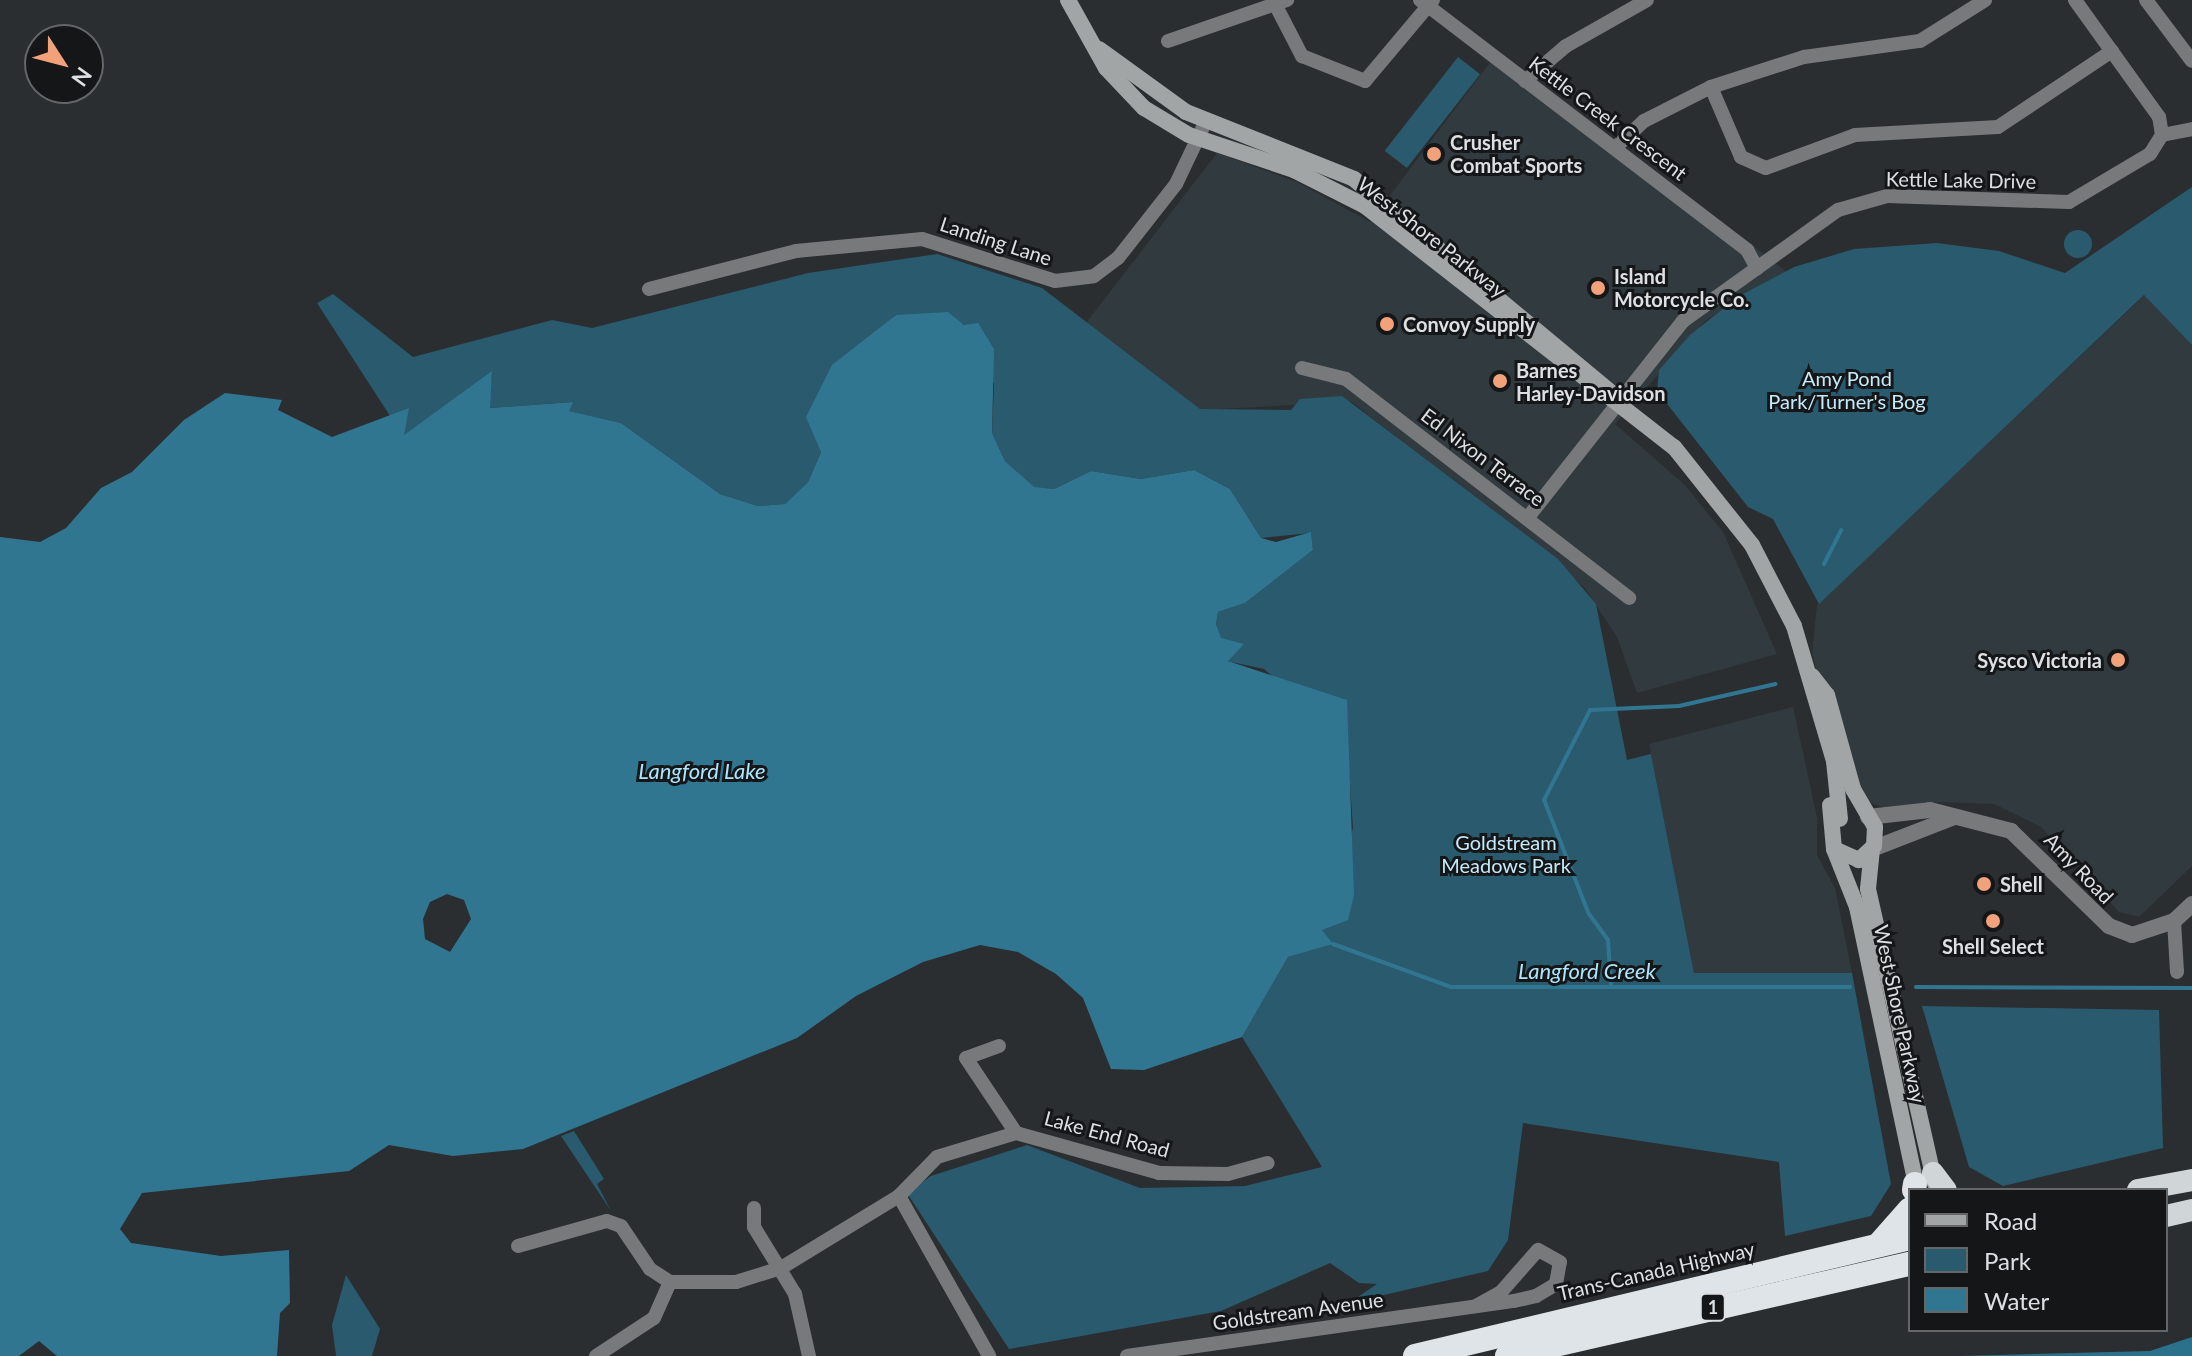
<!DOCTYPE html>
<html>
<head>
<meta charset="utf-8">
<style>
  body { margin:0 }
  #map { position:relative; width:2192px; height:1356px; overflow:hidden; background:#2a2e30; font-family:Lato,sans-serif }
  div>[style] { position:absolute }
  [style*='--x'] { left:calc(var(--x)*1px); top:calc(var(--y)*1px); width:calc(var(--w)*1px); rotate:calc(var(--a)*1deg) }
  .built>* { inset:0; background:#303a3f }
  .green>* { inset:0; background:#2a5a6e; transform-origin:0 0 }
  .round { border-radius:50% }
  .forest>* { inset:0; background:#2b718c }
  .water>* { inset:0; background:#317691 }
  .stream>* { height:4px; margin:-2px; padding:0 2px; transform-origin:2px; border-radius:2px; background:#317691 }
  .minor>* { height:14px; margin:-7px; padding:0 7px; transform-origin:7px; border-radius:7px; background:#77797b }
  .tertiary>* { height:16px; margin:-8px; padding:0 8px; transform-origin:8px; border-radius:8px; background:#77797b }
  .secondary>* { height:16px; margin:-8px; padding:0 8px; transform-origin:8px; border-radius:8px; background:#a1a5a6 }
  .trunk>* { height:22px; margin:-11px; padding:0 11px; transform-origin:11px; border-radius:11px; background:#d0d5d8 }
  .motorway>* { height:24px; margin:-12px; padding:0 12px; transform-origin:12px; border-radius:12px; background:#dee4e7 }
  .dots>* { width:22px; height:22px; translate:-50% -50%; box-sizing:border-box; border:4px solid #141617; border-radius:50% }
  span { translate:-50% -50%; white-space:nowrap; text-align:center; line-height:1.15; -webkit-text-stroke:6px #141617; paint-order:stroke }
  .shield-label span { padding:2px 6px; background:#141617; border:2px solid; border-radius:6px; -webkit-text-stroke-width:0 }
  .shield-label { font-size:18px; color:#dde0e2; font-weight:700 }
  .street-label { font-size:20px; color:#dde0e2 }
  .poi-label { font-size:20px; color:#dde0e2; font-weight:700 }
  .left { translate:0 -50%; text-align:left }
  .right { translate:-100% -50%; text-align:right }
  .park-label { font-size:20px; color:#c4e9f9 }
  .water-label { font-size:22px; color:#ace4fc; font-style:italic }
  .legend { position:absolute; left:1908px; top:1188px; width:260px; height:144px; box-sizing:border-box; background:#141617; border:2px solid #646768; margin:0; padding:10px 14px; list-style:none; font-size:24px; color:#dde0e2 }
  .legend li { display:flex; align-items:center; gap:16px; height:40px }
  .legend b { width:40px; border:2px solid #646768 }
  .north { position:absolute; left:24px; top:24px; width:80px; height:80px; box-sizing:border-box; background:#141617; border:2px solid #646768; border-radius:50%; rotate:126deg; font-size:22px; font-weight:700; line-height:32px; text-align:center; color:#dde0e2 }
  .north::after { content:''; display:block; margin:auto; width:28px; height:36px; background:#f1a27b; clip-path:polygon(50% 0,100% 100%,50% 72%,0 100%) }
</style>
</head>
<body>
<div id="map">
  <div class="built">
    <i style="clip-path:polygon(1498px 52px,1786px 271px,1705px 321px,1615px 424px,1685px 485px,1723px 532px,1777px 654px,1637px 693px,1617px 637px,1584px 587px,1352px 402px,1200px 410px,1086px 323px,1217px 153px,1297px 182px,1370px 222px)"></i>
    <i style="clip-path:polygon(2145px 295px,2192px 345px,2192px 866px,2139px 917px,2119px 912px,2041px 827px,1994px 804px,1939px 802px,1892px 810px,1865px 801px,1842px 775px,1812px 653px,1817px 605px)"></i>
    <i style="clip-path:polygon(1793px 707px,1817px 817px,1817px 855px,1835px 888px,1852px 973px,1694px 973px,1649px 744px)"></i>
  </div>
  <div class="green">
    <i style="left:1458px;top:57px;width:28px;height:119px;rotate:38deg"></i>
    <i style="clip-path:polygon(2192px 187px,2192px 345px,2144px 295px,1819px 604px,1773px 519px,1748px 507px,1657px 391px,1659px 370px,1690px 335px,1739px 296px,1794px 267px,1854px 249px,1937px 243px,1999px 251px,2065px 273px)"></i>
    <i class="round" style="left:2064px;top:230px;width:28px;height:28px"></i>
    <i style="clip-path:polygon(937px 254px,1042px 288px,1200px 409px,1291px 410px,1300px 399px,1342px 396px,1558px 559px,1596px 604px,1627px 760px,1651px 754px,1694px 973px,1852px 973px,1891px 1184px,1871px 1216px,1785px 1236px,1779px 1162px,1523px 1123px,1508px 1240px,1488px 1271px,1349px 1303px,1377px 1284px,1359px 1283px,1330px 1263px,1221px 1311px,1009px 1349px,907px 1193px,931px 1176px,1027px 1145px,1140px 1188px,1245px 1186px,1322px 1167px,1242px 1037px,1288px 957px,1332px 944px,1322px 930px,1353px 828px,1347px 741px,1264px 669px,1227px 661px,1216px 624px,1218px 612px,1245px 603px,1313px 550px,1311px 533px,1261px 538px,1230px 489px,1194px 470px,1141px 479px,1091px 471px,1054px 489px,1034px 488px,1005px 461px,992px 433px,994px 384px,970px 327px,956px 321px,896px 315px,870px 337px,808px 482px,785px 504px,758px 506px,720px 494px,621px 423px,568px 411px,572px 402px,489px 408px,492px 372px,403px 436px,317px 303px,333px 294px,413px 357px,552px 320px,592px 328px,808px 273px)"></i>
    <i style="clip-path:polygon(1922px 1006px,2159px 1010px,2163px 1148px,2003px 1186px,1969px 1167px)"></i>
    <i style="clip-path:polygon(574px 1131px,604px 1179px,597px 1184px,611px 1211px,561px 1136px)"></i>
    <i style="clip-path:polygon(346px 1275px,380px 1329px,372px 1356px,336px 1356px,332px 1325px)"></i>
  </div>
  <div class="forest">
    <i style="clip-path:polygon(2192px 1337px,2192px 1356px,1960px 1356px,2150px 1351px)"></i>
  </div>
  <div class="water">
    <i style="clip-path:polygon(evenodd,948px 312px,964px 325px,978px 323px,994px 349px,992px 433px,1005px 461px,1034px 487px,1054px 489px,1091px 471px,1141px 479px,1194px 470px,1230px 489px,1261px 538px,1276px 542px,1311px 532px,1313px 550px,1245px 603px,1218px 612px,1216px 624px,1221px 638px,1244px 644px,1228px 661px,1347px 700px,1354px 895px,1348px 920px,1322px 930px,1333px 944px,1288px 957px,1242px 1037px,1144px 1070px,1111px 1069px,1083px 998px,1056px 974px,1018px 952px,980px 945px,923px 962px,856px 996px,797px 1038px,523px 1149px,453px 1156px,389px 1145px,349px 1171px,142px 1193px,120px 1229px,131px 1243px,221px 1256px,289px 1250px,290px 1303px,280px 1313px,277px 1356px,57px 1356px,39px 1341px,19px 1356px,0 1356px,0 537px,40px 542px,66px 528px,101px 488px,132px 472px,184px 420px,225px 393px,282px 400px,278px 410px,332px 437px,409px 408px,404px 435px,492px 371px,490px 408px,573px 402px,569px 411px,621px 423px,720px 494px,758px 506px,785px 504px,808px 482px,821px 452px,806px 417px,832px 365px,896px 315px,948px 312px,447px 894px,464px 900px,471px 919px,450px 952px,425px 939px,423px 919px,430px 902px,447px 894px)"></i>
  </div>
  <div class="stream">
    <i style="--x:1824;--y:564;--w:38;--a:-63"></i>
    <i style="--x:1333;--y:944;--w:126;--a:20"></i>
    <i style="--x:1451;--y:987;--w:399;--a:0"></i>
    <i style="--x:1611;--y:986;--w:46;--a:-93.7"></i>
    <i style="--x:1608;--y:940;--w:34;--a:-126"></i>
    <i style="--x:1588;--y:912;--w:120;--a:-111.4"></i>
    <i style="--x:1544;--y:800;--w:101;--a:-62.9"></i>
    <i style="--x:1590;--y:710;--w:89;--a:-2.6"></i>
    <i style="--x:1679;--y:706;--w:99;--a:-12.8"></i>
    <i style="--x:1916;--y:987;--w:276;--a:0.2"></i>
  </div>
  <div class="minor">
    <i style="--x:1433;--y:0;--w:8;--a:130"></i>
    <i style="--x:1428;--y:6;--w:402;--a:37.4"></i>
    <i style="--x:1747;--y:250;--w:21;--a:61"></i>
    <i style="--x:2146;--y:0;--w:76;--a:53"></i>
    <i style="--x:1275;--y:4;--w:59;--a:62.6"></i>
    <i style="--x:1302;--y:56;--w:68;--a:21.6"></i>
    <i style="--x:1365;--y:81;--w:98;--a:-50"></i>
    <i style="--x:1428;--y:6;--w:10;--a:-143"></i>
    <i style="--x:1168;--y:41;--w:126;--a:-19"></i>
    <i style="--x:1525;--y:81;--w:54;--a:-40.5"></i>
    <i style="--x:1566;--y:46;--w:93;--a:-29.6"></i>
    <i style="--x:1711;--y:87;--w:76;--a:66.8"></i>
    <i style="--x:1741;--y:157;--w:27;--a:24"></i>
    <i style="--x:1766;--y:168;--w:95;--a:-20.3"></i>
    <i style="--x:1855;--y:135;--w:143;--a:-3.2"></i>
    <i style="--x:1998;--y:127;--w:137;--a:-33.7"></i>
    <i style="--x:2162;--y:135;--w:31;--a:-11"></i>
    <i style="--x:1615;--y:148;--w:40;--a:-43"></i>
    <i style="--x:1644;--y:121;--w:75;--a:-26.9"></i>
    <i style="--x:1711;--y:87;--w:98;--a:-17.9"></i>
    <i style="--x:1804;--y:57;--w:117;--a:-7.9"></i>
    <i style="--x:1920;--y:41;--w:77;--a:-32.2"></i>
    <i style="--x:649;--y:289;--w:152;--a:-14.5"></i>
    <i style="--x:796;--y:251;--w:127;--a:-5.4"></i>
    <i style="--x:922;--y:239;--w:139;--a:17.5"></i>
    <i style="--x:1055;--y:281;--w:39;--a:-7"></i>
    <i style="--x:1094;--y:276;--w:30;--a:-37"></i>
    <i style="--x:1118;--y:258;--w:94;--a:-51.9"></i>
    <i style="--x:1176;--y:184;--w:70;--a:-64.5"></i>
    <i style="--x:1302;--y:368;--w:45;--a:14"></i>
    <i style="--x:1346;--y:379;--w:358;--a:37.7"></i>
    <i style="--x:1529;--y:516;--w:248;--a:-51.7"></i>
    <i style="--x:1683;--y:321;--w:191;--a:-35.6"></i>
    <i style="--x:1838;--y:210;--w:51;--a:-15.9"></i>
    <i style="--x:1887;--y:196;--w:182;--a:1.9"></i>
    <i style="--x:2069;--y:202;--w:94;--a:-30.7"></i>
    <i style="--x:2150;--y:154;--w:22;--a:-58"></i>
    <i style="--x:2162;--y:135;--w:18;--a:-99"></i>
    <i style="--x:2159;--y:117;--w:144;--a:-125.7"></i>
    <i style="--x:2174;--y:921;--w:51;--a:86.6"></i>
    <i style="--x:999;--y:1046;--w:35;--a:160"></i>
    <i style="--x:966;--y:1058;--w:90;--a:56.3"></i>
    <i style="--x:899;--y:1196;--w:54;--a:-45.7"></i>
    <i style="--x:937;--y:1157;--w:83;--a:-16.9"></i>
    <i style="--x:1016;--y:1133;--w:148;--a:15.6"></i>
    <i style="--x:1159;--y:1173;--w:69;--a:0.8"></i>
    <i style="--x:1228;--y:1174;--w:41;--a:-15.4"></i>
    <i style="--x:899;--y:1196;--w:184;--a:60.6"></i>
    <i style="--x:754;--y:1208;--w:19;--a:90"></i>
    <i style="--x:754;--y:1227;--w:79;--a:58.5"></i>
    <i style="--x:795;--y:1294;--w:64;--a:77.3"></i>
    <i style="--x:518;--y:1246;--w:92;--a:-15.7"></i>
    <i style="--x:607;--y:1221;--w:15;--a:20"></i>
    <i style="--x:621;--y:1226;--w:52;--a:56"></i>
    <i style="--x:650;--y:1269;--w:24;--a:33"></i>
    <i style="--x:670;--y:1282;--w:66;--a:0"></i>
    <i style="--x:736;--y:1282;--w:47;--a:-17.3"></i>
    <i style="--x:781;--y:1268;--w:138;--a:-31.4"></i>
    <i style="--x:596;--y:1356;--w:69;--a:-33.2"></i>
    <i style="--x:654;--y:1318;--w:39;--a:-66"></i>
    <i style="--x:1127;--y:1356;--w:391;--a:-8.1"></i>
    <i style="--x:1514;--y:1301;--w:23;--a:-13"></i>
    <i style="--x:1536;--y:1296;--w:23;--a:-31"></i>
    <i style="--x:1556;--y:1284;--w:22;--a:-80"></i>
    <i style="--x:1560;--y:1262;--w:25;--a:-151"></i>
    <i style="--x:1538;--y:1250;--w:56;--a:131.4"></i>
    <i style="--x:1501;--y:1292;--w:29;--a:151"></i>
  </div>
  <div class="tertiary">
    <i style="--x:1868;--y:817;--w:62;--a:-6.4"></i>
    <i style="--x:1930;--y:810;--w:84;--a:14.5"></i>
    <i style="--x:2011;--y:831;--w:136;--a:44.1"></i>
    <i style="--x:2109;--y:926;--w:25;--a:21"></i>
    <i style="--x:2132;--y:935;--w:44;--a:-18.4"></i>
    <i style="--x:2174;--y:921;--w:25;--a:-43"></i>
    <i style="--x:1872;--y:849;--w:86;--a:-21.2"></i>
  </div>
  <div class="secondary">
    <i style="--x:1068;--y:0;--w:78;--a:60.8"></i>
    <i style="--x:1106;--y:68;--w:55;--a:46.5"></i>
    <i style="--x:1144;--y:108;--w:52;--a:31"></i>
    <i style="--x:1189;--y:135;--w:111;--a:18.4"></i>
    <i style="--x:1294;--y:170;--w:80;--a:26.9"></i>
    <i style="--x:1365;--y:206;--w:392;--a:38"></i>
    <i style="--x:1674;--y:447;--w:125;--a:51.5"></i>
    <i style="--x:1752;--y:545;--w:91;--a:62.6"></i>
    <i style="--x:1794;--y:626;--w:141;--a:73.5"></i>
    <i style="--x:1834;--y:761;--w:58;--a:84.1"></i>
    <i style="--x:1099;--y:49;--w:107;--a:35.9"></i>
    <i style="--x:1186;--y:112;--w:181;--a:21.7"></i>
    <i style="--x:1354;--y:179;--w:338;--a:39.7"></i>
    <i style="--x:1812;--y:676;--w:24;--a:52"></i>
    <i style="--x:1827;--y:695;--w:98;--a:74.5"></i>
    <i style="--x:1853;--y:789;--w:44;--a:59.9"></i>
    <i style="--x:1875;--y:827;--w:19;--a:93"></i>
    <i style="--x:1874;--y:846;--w:21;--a:137"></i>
    <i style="--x:1859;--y:860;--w:27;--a:-156"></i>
    <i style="--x:1834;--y:849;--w:44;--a:-95.2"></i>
    <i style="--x:1834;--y:849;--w:62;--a:68.4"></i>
    <i style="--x:1857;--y:907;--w:289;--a:78"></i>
    <i style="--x:1872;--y:849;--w:40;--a:95.7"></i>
    <i style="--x:1868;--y:889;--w:302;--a:77.2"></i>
  </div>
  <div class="trunk">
    <i style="--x:1933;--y:1173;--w:21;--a:53"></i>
    <i style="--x:2138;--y:1190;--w:55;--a:-10.5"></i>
    <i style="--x:2166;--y:1216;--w:27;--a:-13"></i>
  </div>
  <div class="motorway">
    <i style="--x:1914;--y:1190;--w:6;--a:-81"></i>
    <i style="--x:1880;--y:1243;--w:45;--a:-48.6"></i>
    <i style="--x:1415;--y:1356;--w:509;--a:-13.41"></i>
    <i style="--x:1507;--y:1356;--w:413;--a:-12.9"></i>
  </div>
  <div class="dots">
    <i style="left:1434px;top:154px;background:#f1a27b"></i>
    <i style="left:1598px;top:288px;background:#f1a27b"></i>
    <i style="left:1387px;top:324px;background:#f1a27b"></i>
    <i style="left:1500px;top:381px;background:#f1a27b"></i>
    <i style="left:2118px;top:660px;background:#f1a27b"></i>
    <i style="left:1984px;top:884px;background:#f1a27b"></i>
    <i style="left:1993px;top:921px;background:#f1a27b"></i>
  </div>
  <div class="shield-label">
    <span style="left:1713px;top:1307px">1</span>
  </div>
  <div class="street-label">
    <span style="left:1608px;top:118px;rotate:37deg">Kettle Creek Crescent</span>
    <span style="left:1961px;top:180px;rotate:1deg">Kettle Lake Drive</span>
    <span style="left:1432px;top:237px;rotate:38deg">West Shore Parkway</span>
    <span style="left:996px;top:241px;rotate:18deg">Landing Lane</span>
    <span style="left:1483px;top:457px;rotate:37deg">Ed Nixon Terrace</span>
    <span style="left:2079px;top:868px;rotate:46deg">Amy Road</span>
    <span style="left:1900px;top:1014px;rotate:78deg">West Shore Parkway</span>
    <span style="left:1107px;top:1134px;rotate:15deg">Lake End Road</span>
    <span style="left:1656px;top:1271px;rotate:-13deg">Trans-Canada Highway</span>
    <span style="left:1298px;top:1311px;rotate:-8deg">Goldstream Avenue</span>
  </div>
  <div class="poi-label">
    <span class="left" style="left:1450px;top:154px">Crusher<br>Combat Sports</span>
    <span class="left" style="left:1614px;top:288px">Island<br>Motorcycle Co.</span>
    <span class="left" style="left:1403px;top:324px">Convoy Supply</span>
    <span class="left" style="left:1516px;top:382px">Barnes<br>Harley-Davidson</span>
    <span class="right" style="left:2102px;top:660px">Sysco Victoria</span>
    <span class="left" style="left:2000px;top:884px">Shell</span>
    <span style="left:1993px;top:946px">Shell Select</span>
  </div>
  <div class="park-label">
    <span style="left:1847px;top:390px">Amy Pond<br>Park/Turner's Bog</span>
    <span style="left:1506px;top:854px">Goldstream<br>Meadows Park</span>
  </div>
  <div class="water-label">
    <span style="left:702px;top:771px">Langford Lake</span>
    <span style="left:1587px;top:971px">Langford Creek</span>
  </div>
  <ul class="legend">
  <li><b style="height:10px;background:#a1a5a6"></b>Road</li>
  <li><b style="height:22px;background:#2a5a6e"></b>Park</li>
  <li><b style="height:22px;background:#317691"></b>Water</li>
  </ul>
  <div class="north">N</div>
</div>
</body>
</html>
